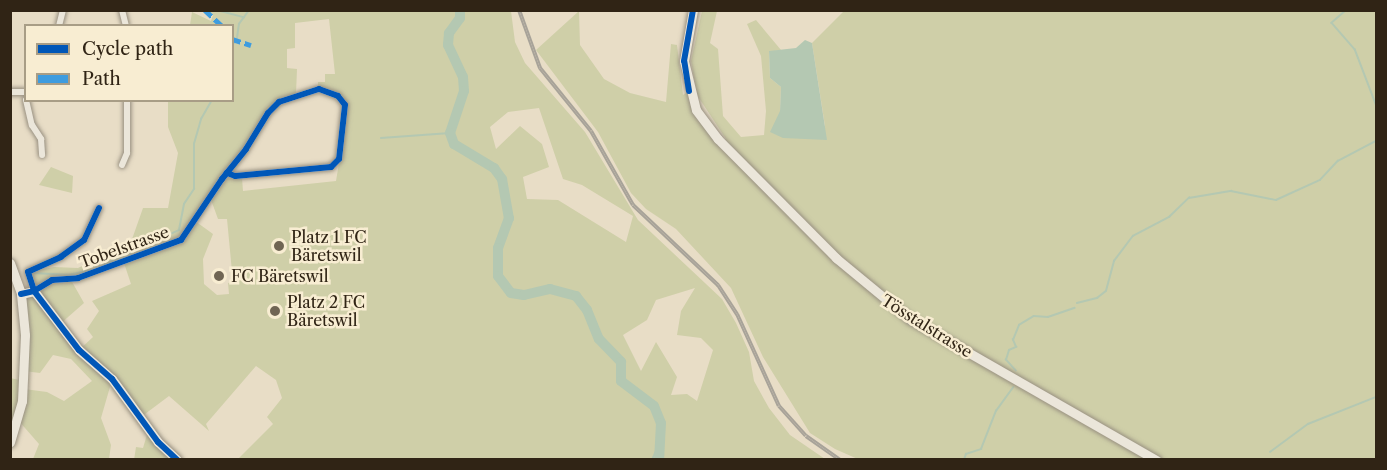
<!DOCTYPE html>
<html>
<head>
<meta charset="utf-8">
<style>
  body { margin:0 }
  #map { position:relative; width:1387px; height:470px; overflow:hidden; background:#e8ddc6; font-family:"Libre Caslon Text",serif }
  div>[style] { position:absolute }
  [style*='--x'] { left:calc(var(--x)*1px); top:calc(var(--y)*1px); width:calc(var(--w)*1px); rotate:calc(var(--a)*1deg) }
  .green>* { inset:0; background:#cfcfa8 }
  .water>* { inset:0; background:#b4c8b2 }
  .stream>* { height:1.5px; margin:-0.75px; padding:0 0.75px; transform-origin:0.75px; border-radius:0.75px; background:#b4c8b2 }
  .river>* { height:10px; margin:-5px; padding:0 5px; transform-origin:5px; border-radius:5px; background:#b4c8b2 }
  .roads { filter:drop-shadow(0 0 2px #989081) drop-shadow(0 0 2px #989081) }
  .street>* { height:6px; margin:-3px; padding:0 3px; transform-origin:3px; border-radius:3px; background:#ebe6da }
  .secondary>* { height:9px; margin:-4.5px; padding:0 4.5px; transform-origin:4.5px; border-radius:4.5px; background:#ebe6da }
  .rail>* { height:4px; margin-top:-2px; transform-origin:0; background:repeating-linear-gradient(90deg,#f8edd2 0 4.5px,#a8a399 0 9px); box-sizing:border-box; border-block:2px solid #a8a399 }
  .quiet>* { height:4.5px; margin-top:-2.25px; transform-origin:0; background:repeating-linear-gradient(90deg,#3e9cdf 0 9px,transparent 0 13.5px) }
  .cycleway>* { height:6px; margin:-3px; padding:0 3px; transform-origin:3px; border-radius:3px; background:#0057b8 }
  .dots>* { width:16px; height:16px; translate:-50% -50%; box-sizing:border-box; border:3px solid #f8edd2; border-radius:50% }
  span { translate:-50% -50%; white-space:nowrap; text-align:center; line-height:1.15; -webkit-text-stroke:5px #f8edd2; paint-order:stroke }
  .poi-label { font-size:16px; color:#302415 }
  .left { translate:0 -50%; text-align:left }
  .street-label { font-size:16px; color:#302415 }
  .frame { position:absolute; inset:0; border:12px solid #302415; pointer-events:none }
  .legend { position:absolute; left:24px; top:24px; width:210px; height:78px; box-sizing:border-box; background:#f8edd2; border:2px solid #a89d86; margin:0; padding:8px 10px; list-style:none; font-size:18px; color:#302415 }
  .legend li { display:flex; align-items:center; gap:12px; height:30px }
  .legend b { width:30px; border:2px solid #a89d86 }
</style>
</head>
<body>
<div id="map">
  <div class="green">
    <i style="clip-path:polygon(evenodd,205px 11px,511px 11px,515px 42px,525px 63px,585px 132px,638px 220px,722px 299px,736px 323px,749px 352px,754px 381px,769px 408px,790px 435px,825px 459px,238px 459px,273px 424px,267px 417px,282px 398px,276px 380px,256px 366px,206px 424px,209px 431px,169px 396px,141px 417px,112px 380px,101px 418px,111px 445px,109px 459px,33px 459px,39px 444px,18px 420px,11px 442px,10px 378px,24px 381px,24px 389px,47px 392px,64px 401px,92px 381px,71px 359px,53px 355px,40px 373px,24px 371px,21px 294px,33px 291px,28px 272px,54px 267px,78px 268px,131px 242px,143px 208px,168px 208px,178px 153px,168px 127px,168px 101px,232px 100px,232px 26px,190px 25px,192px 12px,211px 21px,213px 15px,205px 11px,329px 19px,335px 74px,325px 74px,325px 82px,318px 82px,318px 90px,338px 96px,345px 105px,346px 121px,336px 181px,243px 191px,242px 178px,223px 179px,279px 102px,296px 94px,297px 69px,287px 68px,287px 49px,295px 48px,295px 23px,329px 19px,205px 11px,539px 108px,563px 179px,582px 185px,633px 216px,626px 242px,558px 200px,527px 199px,523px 177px,549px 167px,542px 144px,520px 126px,496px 149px,490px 127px,508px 112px,539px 108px,205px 11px,210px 197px,218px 219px,227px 219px,233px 282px,228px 283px,229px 294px,217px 295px,204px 284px,203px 259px,213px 234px,195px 221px,210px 197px,205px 11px,124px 263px,131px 284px,92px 301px,99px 311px,87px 329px,93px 337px,79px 350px,59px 325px,84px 303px,71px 280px,124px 263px,205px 11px,695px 288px,681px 311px,677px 335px,701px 338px,713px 350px,697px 401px,687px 394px,671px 395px,677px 377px,656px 342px,641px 371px,623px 335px,647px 320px,656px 300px,695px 288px)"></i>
    <i style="clip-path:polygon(579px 11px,580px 45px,604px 79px,630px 93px,666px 102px,671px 44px,677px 45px,683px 95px,689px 91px,718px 139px,726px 139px,697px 95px,691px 61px,702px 11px,717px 11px,710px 43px,718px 49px,723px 116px,741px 137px,764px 135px,766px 111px,761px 56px,747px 24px,756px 20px,781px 50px,769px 52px,770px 78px,781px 87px,780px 112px,825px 126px,812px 43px,844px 11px,1376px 11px,1376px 459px,860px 460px,835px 449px,810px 433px,763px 357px,731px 288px,676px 229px,646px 209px,631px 193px,598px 132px,536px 50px)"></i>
    <i style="clip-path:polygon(51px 167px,73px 176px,72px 193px,39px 185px)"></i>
    <i style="clip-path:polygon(149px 428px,177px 460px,134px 460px,136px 447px,143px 448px)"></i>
  </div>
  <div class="water">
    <i style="clip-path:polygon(805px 40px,812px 43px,827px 140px,783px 138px,770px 132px,780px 111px,781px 87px,770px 78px,769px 51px,796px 48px)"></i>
  </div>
  <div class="stream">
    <i style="--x:217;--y:10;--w:28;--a:15"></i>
    <i style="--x:1347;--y:10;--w:20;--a:139"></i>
    <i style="--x:1332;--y:23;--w:35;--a:49"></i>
    <i style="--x:1355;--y:49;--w:59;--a:69.1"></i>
    <i style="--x:237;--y:38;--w:14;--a:-82"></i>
    <i style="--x:239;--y:24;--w:17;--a:-54"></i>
    <i style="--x:232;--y:45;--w:3;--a:-45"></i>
    <i style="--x:381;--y:138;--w:69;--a:-4.1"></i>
    <i style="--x:99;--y:267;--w:88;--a:-24.8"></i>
    <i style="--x:179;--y:230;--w:26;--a:-79"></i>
    <i style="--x:184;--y:204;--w:18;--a:-56"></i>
    <i style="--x:194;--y:189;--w:45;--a:-90"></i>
    <i style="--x:194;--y:144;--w:26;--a:-74"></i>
    <i style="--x:201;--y:119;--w:22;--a:-60"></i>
    <i style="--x:33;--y:273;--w:35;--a:3"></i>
    <i style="--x:68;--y:275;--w:24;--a:-12"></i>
    <i style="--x:1077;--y:303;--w:21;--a:-14"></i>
    <i style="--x:1097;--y:298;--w:11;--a:-38"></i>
    <i style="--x:1106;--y:291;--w:31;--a:-75"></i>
    <i style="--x:1114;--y:261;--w:31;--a:-53"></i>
    <i style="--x:1133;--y:236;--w:41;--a:-27.8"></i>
    <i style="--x:1169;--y:217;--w:28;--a:-44"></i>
    <i style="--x:1189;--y:198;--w:43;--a:-9.5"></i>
    <i style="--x:1231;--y:191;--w:46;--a:11.3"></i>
    <i style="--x:1276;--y:200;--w:48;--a:-24.4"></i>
    <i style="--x:1320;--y:180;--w:26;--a:-47"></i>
    <i style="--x:1338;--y:161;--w:43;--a:-27.8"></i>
    <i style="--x:1016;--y:371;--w:15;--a:-132"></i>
    <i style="--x:1006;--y:360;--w:10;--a:-73"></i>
    <i style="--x:1009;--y:350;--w:8;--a:-23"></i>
    <i style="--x:1016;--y:347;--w:8;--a:-113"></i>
    <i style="--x:1013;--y:340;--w:16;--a:-68"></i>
    <i style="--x:1019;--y:325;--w:17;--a:-31"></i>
    <i style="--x:1034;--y:316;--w:14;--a:4"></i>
    <i style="--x:1048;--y:317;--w:28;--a:-19"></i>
    <i style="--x:1270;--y:452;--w:47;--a:-36.4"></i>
    <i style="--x:1308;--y:424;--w:73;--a:-21.7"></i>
    <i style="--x:652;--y:460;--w:17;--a:-66"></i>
    <i style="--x:964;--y:460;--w:6;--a:-72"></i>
    <i style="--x:966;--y:454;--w:16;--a:-18"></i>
    <i style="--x:981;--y:449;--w:41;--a:-68.5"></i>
    <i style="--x:996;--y:411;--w:29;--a:-54"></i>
  </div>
  <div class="river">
    <i style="--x:460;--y:10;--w:8;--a:90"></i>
    <i style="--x:460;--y:18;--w:19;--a:126"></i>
    <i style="--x:449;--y:33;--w:12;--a:95"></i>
    <i style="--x:448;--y:45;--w:35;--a:65"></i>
    <i style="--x:463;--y:77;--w:14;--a:86"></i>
    <i style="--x:464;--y:91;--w:44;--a:108.4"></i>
    <i style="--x:450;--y:133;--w:12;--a:70"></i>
    <i style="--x:454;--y:144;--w:47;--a:31"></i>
    <i style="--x:494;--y:168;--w:14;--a:54"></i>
    <i style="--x:502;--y:179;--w:40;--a:80"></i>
    <i style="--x:509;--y:218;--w:32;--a:110"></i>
    <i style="--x:498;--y:248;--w:28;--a:90"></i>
    <i style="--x:498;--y:276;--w:21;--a:53"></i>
    <i style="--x:511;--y:293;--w:13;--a:9"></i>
    <i style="--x:524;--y:295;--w:27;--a:-13"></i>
    <i style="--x:550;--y:289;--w:27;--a:15"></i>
    <i style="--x:576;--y:296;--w:18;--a:52"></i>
    <i style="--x:587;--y:310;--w:31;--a:68"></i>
    <i style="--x:599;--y:339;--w:32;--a:46"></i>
    <i style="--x:621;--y:362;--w:19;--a:90"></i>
    <i style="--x:621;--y:381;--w:41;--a:37.1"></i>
    <i style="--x:654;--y:406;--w:18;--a:68"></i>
    <i style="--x:661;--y:423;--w:37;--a:93"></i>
  </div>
  <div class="roads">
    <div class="street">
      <i style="--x:122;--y:10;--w:16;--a:76"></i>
      <i style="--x:59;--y:26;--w:16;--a:-76"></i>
      <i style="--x:10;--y:92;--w:16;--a:0"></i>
      <i style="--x:26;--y:100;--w:26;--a:77"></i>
      <i style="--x:32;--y:125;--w:17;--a:57"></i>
      <i style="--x:41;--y:139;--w:16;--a:86"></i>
      <i style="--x:122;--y:165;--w:13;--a:-67"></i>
      <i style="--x:127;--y:153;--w:53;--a:-90"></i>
      <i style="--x:99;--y:208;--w:35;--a:115"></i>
      <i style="--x:84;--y:240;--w:29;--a:144"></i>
      <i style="--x:61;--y:257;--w:36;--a:156"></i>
      <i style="--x:28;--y:272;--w:20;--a:72"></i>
      <i style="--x:34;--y:291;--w:21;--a:-31"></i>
      <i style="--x:52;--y:280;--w:26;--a:-4"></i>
      <i style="--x:78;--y:278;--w:110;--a:-20.3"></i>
      <i style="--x:181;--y:240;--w:73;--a:-56.1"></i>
      <i style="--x:222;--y:179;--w:38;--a:-51"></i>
      <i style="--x:246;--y:149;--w:42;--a:-58.6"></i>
      <i style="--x:268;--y:113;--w:16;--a:-45"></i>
      <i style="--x:279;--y:102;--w:42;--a:-18"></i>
      <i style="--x:319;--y:89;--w:20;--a:20"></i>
      <i style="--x:338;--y:96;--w:11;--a:52"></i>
      <i style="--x:345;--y:105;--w:54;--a:96.3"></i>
      <i style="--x:339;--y:159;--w:11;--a:135"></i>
      <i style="--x:331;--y:167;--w:96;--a:174.6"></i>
      <i style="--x:235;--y:176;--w:9;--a:-159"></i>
    </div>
    <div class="secondary">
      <i style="--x:693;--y:10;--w:52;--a:100"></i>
      <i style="--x:684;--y:61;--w:50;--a:76.2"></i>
      <i style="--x:696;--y:110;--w:36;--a:53"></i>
      <i style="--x:718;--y:139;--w:168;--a:45.2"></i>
      <i style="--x:836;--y:258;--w:96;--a:39.5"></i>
      <i style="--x:910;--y:319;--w:284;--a:29.8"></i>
      <i style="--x:10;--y:263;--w:33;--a:70"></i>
      <i style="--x:21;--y:294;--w:41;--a:84.4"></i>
      <i style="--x:25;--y:335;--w:66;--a:92.6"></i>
      <i style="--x:22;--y:401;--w:43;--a:106.3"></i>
      <i style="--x:21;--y:294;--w:13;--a:-13"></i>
      <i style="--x:34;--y:291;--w:74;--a:52.7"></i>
      <i style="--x:79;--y:350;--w:44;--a:41.3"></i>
      <i style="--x:112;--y:379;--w:78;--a:53.9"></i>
      <i style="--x:158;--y:442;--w:26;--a:43"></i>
    </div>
  </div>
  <div class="rail">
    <i style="--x:519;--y:10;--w:62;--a:70.1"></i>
    <i style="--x:540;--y:68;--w:81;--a:51"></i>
    <i style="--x:591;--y:131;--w:85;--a:60.4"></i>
    <i style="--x:633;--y:205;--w:117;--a:43.3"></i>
    <i style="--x:718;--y:285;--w:35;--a:57"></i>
    <i style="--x:737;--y:314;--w:101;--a:65.5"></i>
    <i style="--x:779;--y:406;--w:40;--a:48"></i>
    <i style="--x:806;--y:436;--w:42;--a:35.2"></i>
  </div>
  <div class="quiet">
    <i style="--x:205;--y:10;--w:23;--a:43"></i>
    <i style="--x:232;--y:39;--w:20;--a:18"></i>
  </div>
  <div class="cycleway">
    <i style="--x:689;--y:91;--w:30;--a:-99"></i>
    <i style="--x:684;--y:61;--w:52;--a:-80"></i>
    <i style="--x:99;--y:208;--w:35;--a:115"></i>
    <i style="--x:84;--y:240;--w:29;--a:144"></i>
    <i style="--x:61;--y:257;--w:36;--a:156"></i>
    <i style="--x:28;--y:272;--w:20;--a:72"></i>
    <i style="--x:34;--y:291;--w:21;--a:-31"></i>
    <i style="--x:52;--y:280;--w:26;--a:-4"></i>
    <i style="--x:78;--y:278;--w:110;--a:-20.3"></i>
    <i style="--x:181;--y:240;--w:73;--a:-56.1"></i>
    <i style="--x:222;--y:179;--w:38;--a:-51"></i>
    <i style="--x:246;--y:149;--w:42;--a:-58.6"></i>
    <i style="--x:268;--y:113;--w:16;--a:-45"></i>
    <i style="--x:279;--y:102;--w:42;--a:-18"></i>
    <i style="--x:319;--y:89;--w:20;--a:20"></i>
    <i style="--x:338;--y:96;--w:11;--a:52"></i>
    <i style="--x:345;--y:105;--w:54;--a:96.3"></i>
    <i style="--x:339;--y:159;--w:11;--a:135"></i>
    <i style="--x:331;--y:167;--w:96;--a:174.6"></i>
    <i style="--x:235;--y:176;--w:9;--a:-159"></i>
    <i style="--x:21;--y:294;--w:13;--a:-13"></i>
    <i style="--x:34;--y:291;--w:74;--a:52.7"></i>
    <i style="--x:79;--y:350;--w:44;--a:41.3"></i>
    <i style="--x:112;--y:379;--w:78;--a:53.9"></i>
    <i style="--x:158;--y:442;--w:26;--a:43"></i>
  </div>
  <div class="dots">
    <i style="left:279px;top:246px;background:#706553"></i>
    <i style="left:219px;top:276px;background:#706553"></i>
    <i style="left:275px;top:311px;background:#706553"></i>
  </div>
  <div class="poi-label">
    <span class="left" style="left:291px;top:246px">Platz 1 FC<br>Bäretswil</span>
    <span class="left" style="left:231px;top:276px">FC Bäretswil</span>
    <span class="left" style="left:287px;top:311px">Platz 2 FC<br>Bäretswil</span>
  </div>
  <div class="street-label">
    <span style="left:124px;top:247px;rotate:-20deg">Tobelstrasse</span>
    <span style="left:927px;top:326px;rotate:32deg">Tösstalstrasse</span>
  </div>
  <div class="frame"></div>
  <ul class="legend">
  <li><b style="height:8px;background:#0057b8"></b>Cycle path</li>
  <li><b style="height:8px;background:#3e9cdf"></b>Path</li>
  </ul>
</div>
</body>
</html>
